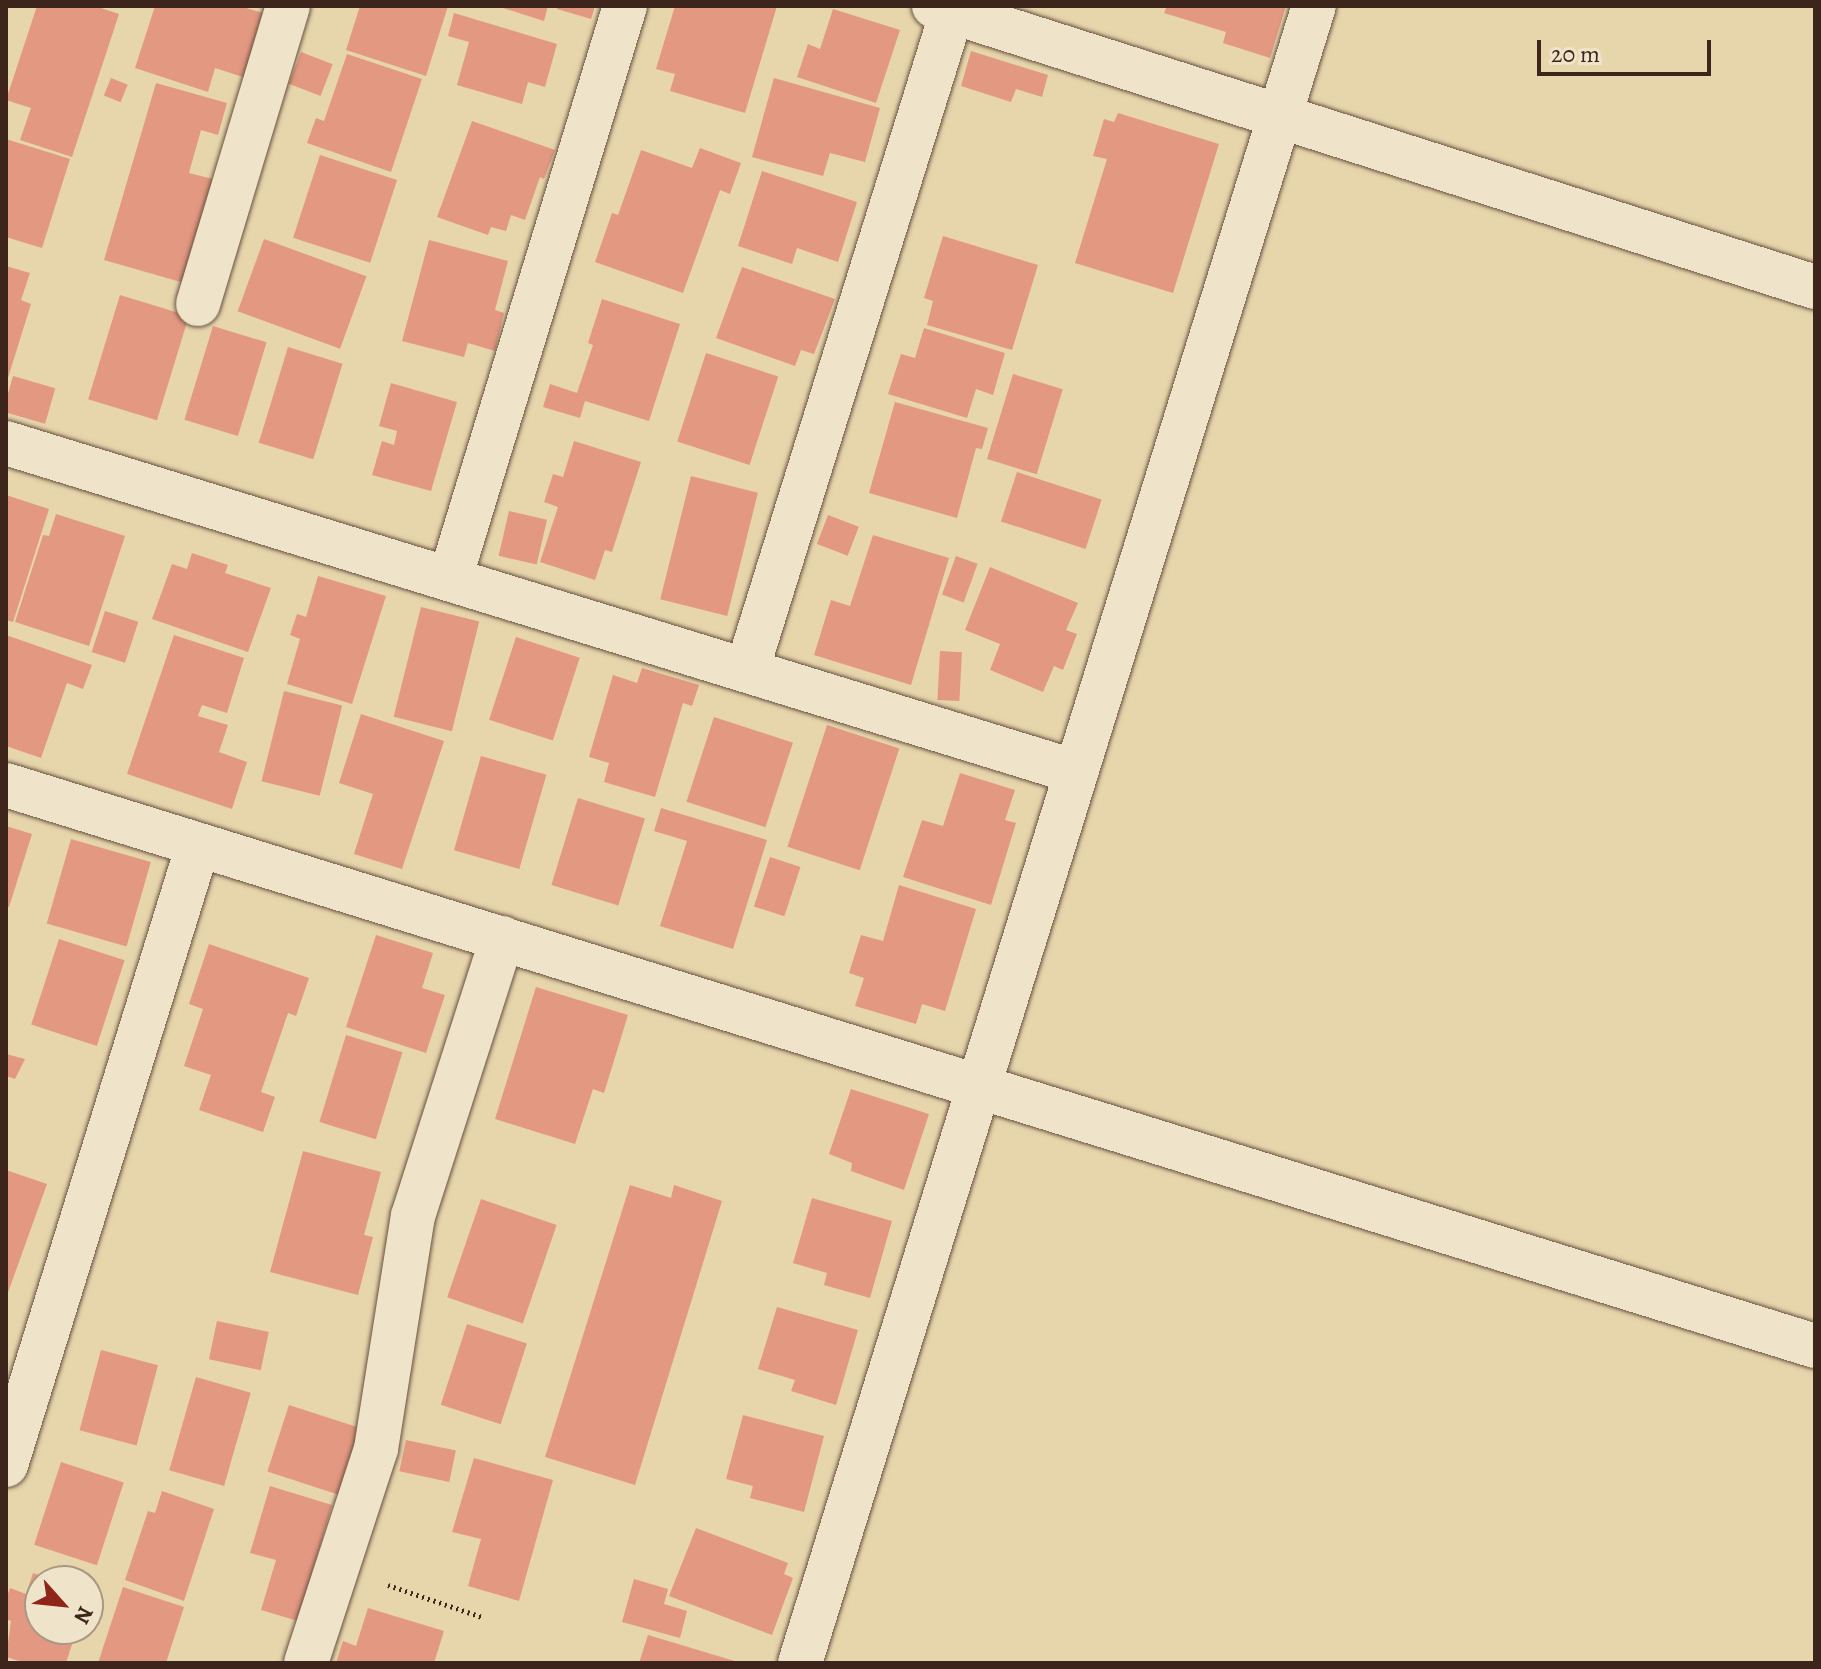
<!DOCTYPE html>
<html>
<head>
<meta charset="utf-8">
<style>
  body { margin:0 }
  #map { position:relative; width:1821px; height:1669px; overflow:hidden; background:#e7d6ac; font-family:Alegreya,serif }
  div>[style] { position:absolute }
  [style*='--x'] { left:calc(var(--x)*1px); top:calc(var(--y)*1px); width:calc(var(--w)*1px); rotate:calc(var(--a)*1deg) }
  .building>* { inset:0; background:#e39882; transform-origin:0 0 }
  .path>* { height:5px; margin-top:-2.5px; transform-origin:0; background:repeating-linear-gradient(90deg,#3e251c 0 2px,transparent 0 6px) }
  .roads { filter:drop-shadow(0 0 2px #685140) drop-shadow(0 0 2px #685140) }
  .minor>* { height:44px; margin:-22px; padding:0 22px; transform-origin:22px; border-radius:22px; background:#efe4c9 }
  span { translate:-50% -50%; white-space:nowrap; text-align:center; line-height:1.15; -webkit-text-stroke:6px #efe4c9; paint-order:stroke }
  .frame { position:absolute; inset:0; border:8px solid #3e251c; pointer-events:none }
  .north { position:absolute; left:24px; top:1565px; width:80px; height:80px; box-sizing:border-box; background:#efe4c9; border:2px solid #a89884; border-radius:50%; rotate:117deg; font-size:22px; font-weight:700; line-height:32px; text-align:center; color:#3e251c }
  .north::after { content:''; display:block; margin:auto; width:28px; height:36px; background:#8f2418; clip-path:polygon(50% 0,100% 100%,50% 72%,0 100%) }
  .scale { position:absolute; left:1537px; top:40px; width:174px; height:36px; box-sizing:border-box; border:4px solid #3e251c; border-top:0; padding-left:10px; font-size:24px; line-height:28px; white-space:nowrap; color:#3e251c; -webkit-text-stroke:6px #efe4c9; paint-order:stroke }
</style>
</head>
<body>
<div id="map">
  <div class="building">
    <i style="clip-path:polygon(37px 6px,95px 6px,119px 14px,72px 157px,20px 140px,31px 108px,6px 100px)"></i>
    <i style="clip-path:polygon(155px 6px,240px 6px,269px 15px,249px 79px,215px 68px,208px 92px,135px 68px)"></i>
    <i style="clip-path:polygon(360px 6px,448px 6px,426px 76px,346px 50px)"></i>
    <i style="clip-path:polygon(497px 6px,548px 6px,544px 21px)"></i>
    <i style="clip-path:polygon(558px 6px,595px 6px,591px 19px,557px 9px)"></i>
    <i style="clip-path:polygon(675px 6px,777px 6px,745px 113px,670px 91px,675px 74px,656px 69px)"></i>
    <i style="clip-path:polygon(1167px 6px,1286px 6px,1270px 58px,1223px 43px,1226px 32px,1164px 13px)"></i>
    <i style="clip-path:polygon(833px 9px,900px 30px,876px 103px,797px 77px,808px 44px,820px 49px)"></i>
    <i style="clip-path:polygon(454px 13px,557px 44px,545px 87px,528px 82px,522px 104px,457px 85px,469px 42px,448px 36px)"></i>
    <i style="clip-path:polygon(971px 51px,1048px 75px,1042px 97px,1016px 89px,1011px 102px,961px 86px)"></i>
    <i style="left:301px;top:52px;width:34px;height:34px;rotate:21deg"></i>
    <i style="clip-path:polygon(347px 54px,422px 79px,391px 172px,307px 143px,316px 118px,324px 121px)"></i>
    <i style="left:111px;top:78px;width:18px;height:19px;rotate:22deg"></i>
    <i style="clip-path:polygon(774px 78px,880px 108px,865px 162px,830px 153px,823px 176px,752px 157px)"></i>
    <i style="clip-path:polygon(156px 83px,227px 103px,218px 135px,201px 130px,189px 173px,213px 179px,184px 283px,104px 260px)"></i>
    <i style="clip-path:polygon(1118px 113px,1219px 144px,1173px 293px,1075px 263px,1107px 159px,1093px 156px,1104px 119px,1114px 122px)"></i>
    <i style="clip-path:polygon(472px 121px,555px 150px,544px 179px,540px 177px,525px 220px,511px 215px,506px 231px,491px 227px,488px 235px,437px 217px)"></i>
    <i style="clip-path:polygon(6px 139px,70px 159px,42px 248px,6px 237px)"></i>
    <i style="clip-path:polygon(700px 148px,741px 163px,730px 194px,720px 190px,683px 293px,595px 262px,612px 213px,618px 215px,641px 150px,692px 168px)"></i>
    <i style="left:320px;top:155px;width:81px;height:87px;rotate:18deg"></i>
    <i style="clip-path:polygon(762px 171px,857px 202px,838px 262px,797px 248px,792px 264px,738px 246px)"></i>
    <i style="clip-path:polygon(943px 236px,1038px 265px,1012px 350px,927px 325px,933px 301px,924px 298px)"></i>
    <i style="left:264px;top:239px;width:109px;height:77px;rotate:20deg"></i>
    <i style="clip-path:polygon(429px 240px,508px 261px,495px 310px,504px 313px,495px 351px,468px 343px,464px 357px,402px 341px)"></i>
    <i style="clip-path:polygon(6px 266px,30px 273px,21px 300px,31px 304px,7px 381px)"></i>
    <i style="clip-path:polygon(742px 267px,835px 299px,814px 354px,801px 350px,795px 366px,716px 338px)"></i>
    <i style="left:120px;top:295px;width:72px;height:109px;rotate:17deg"></i>
    <i style="clip-path:polygon(602px 299px,680px 324px,649px 421px,585px 401px,580px 418px,543px 407px,550px 384px,577px 393px,593px 345px,588px 343px)"></i>
    <i style="left:213px;top:326px;width:56px;height:98px;rotate:17deg"></i>
    <i style="clip-path:polygon(924px 328px,1005px 353px,993px 395px,976px 389px,967px 418px,888px 394px,901px 354px,915px 358px)"></i>
    <i style="left:288px;top:347px;width:57px;height:100px;rotate:17deg"></i>
    <i style="left:706px;top:353px;width:76px;height:93px;rotate:18deg"></i>
    <i style="left:1013px;top:374px;width:52px;height:89px;rotate:17deg"></i>
    <i style="left:13px;top:376px;width:44px;height:37px;rotate:16deg"></i>
    <i style="clip-path:polygon(391px 383px,457px 402px,431px 491px,372px 475px,382px 441px,394px 445px,397px 431px,379px 426px)"></i>
    <i style="clip-path:polygon(895px 402px,988px 428px,982px 449px,976px 448px,957px 518px,869px 493px)"></i>
    <i style="clip-path:polygon(574px 441px,641px 462px,612px 552px,605px 550px,595px 580px,540px 562px,558px 507px,544px 502px,553px 474px,563px 477px)"></i>
    <i style="left:1017px;top:472px;width:89px;height:52px;rotate:18deg"></i>
    <i style="left:691px;top:476px;width:69px;height:127px;rotate:14deg"></i>
    <i style="clip-path:polygon(6px 495px,49px 509px,13px 622px,6px 620px)"></i>
    <i style="left:509px;top:511px;width:39px;height:46px;rotate:13deg"></i>
    <i style="clip-path:polygon(56px 514px,125px 536px,89px 646px,15px 622px,43px 535px,49px 536px)"></i>
    <i style="left:828px;top:515px;width:33px;height:31px;rotate:21deg"></i>
    <i style="clip-path:polygon(873px 535px,949px 558px,911px 685px,814px 655px,831px 600px,850px 606px)"></i>
    <i style="clip-path:polygon(192px 553px,228px 565px,225px 573px,271px 588px,248px 652px,152px 619px,172px 564px,187px 569px)"></i>
    <i style="left:956px;top:556px;width:23px;height:41px;rotate:20deg"></i>
    <i style="clip-path:polygon(990px 567px,1078px 603px,1066px 630px,1077px 634px,1063px 670px,1054px 666px,1043px 692px,990px 670px,1000px 644px,965px 630px)"></i>
    <i style="clip-path:polygon(318px 576px,386px 596px,352px 704px,287px 684px,300px 639px,290px 635px,297px 614px,306px 617px)"></i>
    <i style="left:421px;top:607px;width:60px;height:113px;rotate:14deg"></i>
    <i style="left:105px;top:611px;width:35px;height:43px;rotate:18deg"></i>
    <i style="clip-path:polygon(6px 635px,92px 665px,83px 689px,67px 683px,41px 758px,6px 746px)"></i>
    <i style="clip-path:polygon(174px 635px,244px 658px,227px 713px,202px 705px,198px 716px,228px 725px,219px 752px,247px 762px,232px 809px,127px 774px)"></i>
    <i style="left:516px;top:637px;width:67px;height:87px;rotate:18deg"></i>
    <i style="left:940px;top:651px;width:22px;height:49px;rotate:3deg"></i>
    <i style="clip-path:polygon(642px 668px,699px 685px,692px 706px,683px 703px,655px 797px,604px 782px,609px 763px,589px 757px,613px 675px,637px 683px)"></i>
    <i style="left:284px;top:691px;width:60px;height:93px;rotate:14deg"></i>
    <i style="clip-path:polygon(361px 714px,444px 741px,402px 869px,354px 854px,373px 794px,339px 783px)"></i>
    <i style="left:714px;top:717px;width:83px;height:89px;rotate:18deg"></i>
    <i style="left:827px;top:725px;width:76px;height:128px;rotate:18deg"></i>
    <i style="left:481px;top:756px;width:68px;height:98px;rotate:16deg"></i>
    <i style="clip-path:polygon(960px 773px,1015px 790px,1005px 820px,1016px 823px,991px 905px,903px 877px,922px 820px,943px 826px)"></i>
    <i style="left:578px;top:798px;width:70px;height:91px;rotate:17deg"></i>
    <i style="clip-path:polygon(661px 808px,767px 840px,733px 949px,660px 926px,687px 841px,654px 831px)"></i>
    <i style="clip-path:polygon(6px 826px,32px 834px,9px 907px,6px 906px)"></i>
    <i style="left:71px;top:839px;width:83px;height:88px;rotate:16deg"></i>
    <i style="left:770px;top:857px;width:32px;height:52px;rotate:18deg"></i>
    <i style="clip-path:polygon(899px 885px,976px 909px,945px 1011px,922px 1004px,916px 1024px,855px 1006px,864px 978px,849px 973px,861px 935px,883px 941px)"></i>
    <i style="clip-path:polygon(376px 935px,433px 953px,422px 988px,445px 995px,426px 1053px,346px 1027px)"></i>
    <i style="left:59px;top:939px;width:69px;height:90px;rotate:18deg"></i>
    <i style="clip-path:polygon(209px 944px,309px 978px,296px 1016px,288px 1013px,261px 1092px,275px 1097px,263px 1132px,199px 1110px,211px 1075px,184px 1066px,203px 1009px,189px 1004px)"></i>
    <i style="clip-path:polygon(536px 987px,628px 1015px,604px 1093px,593px 1089px,575px 1144px,495px 1119px)"></i>
    <i style="left:346px;top:1035px;width:59px;height:91px;rotate:17deg"></i>
    <i style="clip-path:polygon(6px 1054px,25px 1059px,15px 1079px,6px 1076px)"></i>
    <i style="clip-path:polygon(851px 1089px,929px 1114px,904px 1190px,851px 1171px,852px 1163px,829px 1154px)"></i>
    <i style="clip-path:polygon(303px 1151px,381px 1172px,364px 1235px,373px 1237px,358px 1295px,270px 1272px)"></i>
    <i style="clip-path:polygon(6px 1170px,47px 1184px,6px 1298px)"></i>
    <i style="clip-path:polygon(630px 1185px,671px 1198px,674px 1185px,722px 1201px,635px 1485px,545px 1457px)"></i>
    <i style="clip-path:polygon(812px 1198px,892px 1221px,870px 1298px,824px 1285px,827px 1273px,793px 1263px)"></i>
    <i style="left:481px;top:1199px;width:80px;height:104px;rotate:19deg"></i>
    <i style="clip-path:polygon(777px 1307px,858px 1330px,836px 1405px,791px 1391px,795px 1380px,758px 1369px)"></i>
    <i style="left:217px;top:1321px;width:53px;height:39px;rotate:12deg"></i>
    <i style="left:467px;top:1324px;width:63px;height:85px;rotate:18deg"></i>
    <i style="left:101px;top:1350px;width:59px;height:83px;rotate:15deg"></i>
    <i style="left:196px;top:1377px;width:57px;height:97px;rotate:16deg"></i>
    <i style="left:289px;top:1405px;width:78px;height:70px;rotate:18deg"></i>
    <i style="clip-path:polygon(743px 1415px,824px 1436px,804px 1512px,750px 1498px,753px 1486px,726px 1479px)"></i>
    <i style="left:406px;top:1440px;width:51px;height:32px;rotate:12deg"></i>
    <i style="clip-path:polygon(474px 1458px,553px 1480px,519px 1601px,468px 1586px,481px 1539px,452px 1532px)"></i>
    <i style="left:61px;top:1462px;width:66px;height:87px;rotate:18deg"></i>
    <i style="clip-path:polygon(270px 1486px,332px 1505px,298px 1621px,261px 1610px,276px 1560px,250px 1553px)"></i>
    <i style="clip-path:polygon(162px 1491px,214px 1509px,184px 1601px,125px 1580px,148px 1511px,155px 1513px)"></i>
    <i style="clip-path:polygon(696px 1528px,788px 1563px,784px 1574px,793px 1578px,772px 1635px,669px 1596px)"></i>
    <i style="clip-path:polygon(33px 1573px,56px 1581px,40px 1581px,40px 1629px,77px 1629px,66px 1663px,26px 1663px,6px 1657px,11px 1621px,6px 1619px,6px 1599px,10px 1588px,26px 1594px)"></i>
    <i style="clip-path:polygon(634px 1579px,668px 1589px,664px 1604px,687px 1611px,680px 1638px,622px 1622px)"></i>
    <i style="clip-path:polygon(123px 1587px,184px 1607px,166px 1663px,98px 1663px)"></i>
    <i style="clip-path:polygon(368px 1608px,444px 1631px,434px 1663px,336px 1663px,343px 1641px,356px 1646px)"></i>
    <i style="clip-path:polygon(648px 1635px,738px 1662px,738px 1663px,639px 1663px)"></i>
  </div>
  <div class="path">
    <i style="--x:388;--y:1585;--w:99;--a:18.8"></i>
  </div>
  <div class="roads">
    <div class="minor">
      <i style="--x:934;--y:6;--w:925;--a:17.69"></i>
      <i style="--x:198;--y:304;--w:311;--a:-73.2"></i>
      <i style="--x:6;--y:443;--w:1119;--a:17.09"></i>
      <i style="--x:450;--y:579;--w:599;--a:-73.02"></i>
      <i style="--x:747;--y:670;--w:689;--a:-72.7"></i>
      <i style="--x:6;--y:785;--w:1894;--a:17.23"></i>
      <i style="--x:6;--y:1465;--w:649;--a:-72.79"></i>
      <i style="--x:306;--y:1663;--w:225;--a:-71.9"></i>
      <i style="--x:376;--y:1449;--w:236;--a:-81"></i>
      <i style="--x:413;--y:1216;--w:292;--a:-72.2"></i>
      <i style="--x:800;--y:1663;--w:1735;--a:-72.77"></i>
    </div>
  </div>
  <div class="frame"></div>
  <div class="north">N</div>
  <div class="scale">20 m</div>
</div>
</body>
</html>
